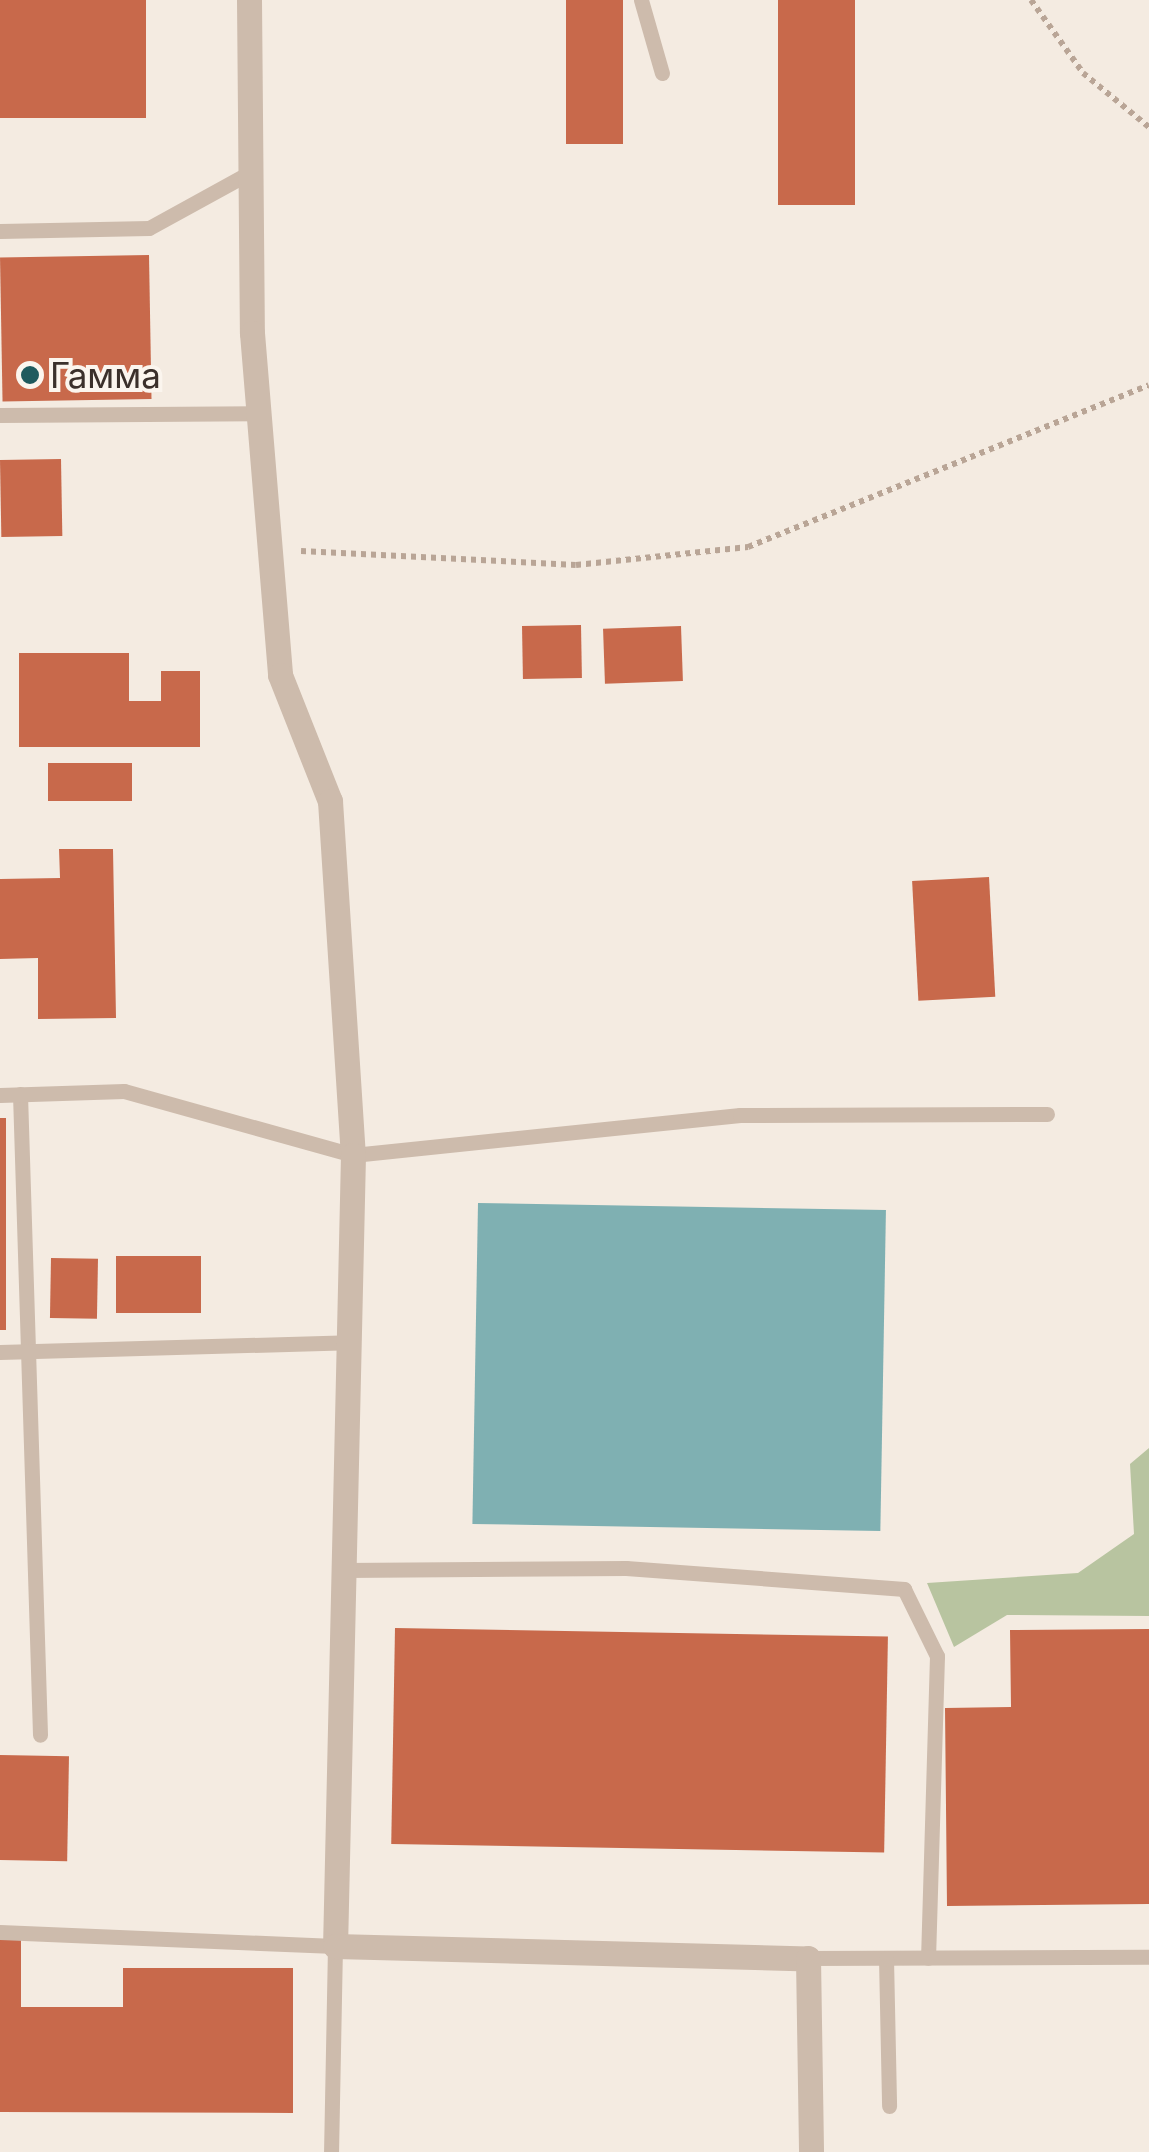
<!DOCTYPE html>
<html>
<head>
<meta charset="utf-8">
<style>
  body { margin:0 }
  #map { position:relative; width:1149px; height:2152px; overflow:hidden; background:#f4ebe1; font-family:Inter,sans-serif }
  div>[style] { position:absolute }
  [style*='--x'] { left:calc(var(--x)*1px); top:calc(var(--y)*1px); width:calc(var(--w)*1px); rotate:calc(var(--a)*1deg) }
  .green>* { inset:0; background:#b8c4a0 }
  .water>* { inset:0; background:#7fb0b2; transform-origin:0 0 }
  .building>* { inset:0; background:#c8694b; transform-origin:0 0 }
  .path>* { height:6px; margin-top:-3px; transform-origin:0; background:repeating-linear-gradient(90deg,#b9a596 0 5px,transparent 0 10px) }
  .service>* { height:15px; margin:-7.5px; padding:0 7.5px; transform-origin:7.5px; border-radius:7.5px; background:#cdbbac }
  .minor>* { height:25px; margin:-12.5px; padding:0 12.5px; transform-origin:12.5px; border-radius:12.5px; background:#cdbbac }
  .dots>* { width:28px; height:28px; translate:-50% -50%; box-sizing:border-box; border:5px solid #fbf5ee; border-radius:50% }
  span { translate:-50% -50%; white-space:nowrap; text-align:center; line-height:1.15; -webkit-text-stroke:8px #fbf5ee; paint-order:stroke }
  .poi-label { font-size:35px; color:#3b302b }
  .left { translate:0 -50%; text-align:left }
</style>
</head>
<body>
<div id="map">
  <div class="green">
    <i style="clip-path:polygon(1149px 1448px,1149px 1616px,1007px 1615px,954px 1647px,927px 1583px,1078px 1573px,1134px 1534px,1130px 1464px)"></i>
  </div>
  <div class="water">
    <i style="left:478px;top:1203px;width:408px;height:321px;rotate:1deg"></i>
  </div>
  <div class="building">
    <i style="left:0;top:0;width:146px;height:118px"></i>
    <i style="left:566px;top:0;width:57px;height:144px"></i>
    <i style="left:778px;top:0;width:77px;height:205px"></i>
    <i style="left:149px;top:255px;width:144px;height:149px;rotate:89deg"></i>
    <i style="left:61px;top:459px;width:77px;height:61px;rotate:89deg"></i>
    <i style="left:581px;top:625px;width:53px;height:59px;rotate:89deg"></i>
    <i style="left:681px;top:626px;width:55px;height:78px;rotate:88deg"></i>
    <i style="clip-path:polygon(19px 653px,129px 653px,129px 701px,161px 701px,161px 671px,200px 671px,200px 747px,19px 747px)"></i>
    <i style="left:48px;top:763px;width:84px;height:38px"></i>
    <i style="clip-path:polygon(59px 849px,113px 849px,116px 1018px,38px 1019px,38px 958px,0 959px,0 879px,60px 878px)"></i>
    <i style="left:989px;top:877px;width:120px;height:77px;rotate:87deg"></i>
    <i style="left:0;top:1118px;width:6px;height:212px"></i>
    <i style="left:201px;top:1256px;width:57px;height:85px;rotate:90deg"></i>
    <i style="left:51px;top:1258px;width:47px;height:60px;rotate:1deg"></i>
    <i style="left:395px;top:1628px;width:493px;height:216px;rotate:1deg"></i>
    <i style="clip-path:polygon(1149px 1629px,1149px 1904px,947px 1906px,945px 1708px,1011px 1707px,1010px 1630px)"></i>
    <i style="left:0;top:1755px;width:69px;height:105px;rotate:1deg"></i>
    <i style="clip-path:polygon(0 1940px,21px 1940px,21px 2007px,123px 2007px,123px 1968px,293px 1968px,293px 2113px,0 2112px)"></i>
  </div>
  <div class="path">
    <i style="--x:1031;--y:0;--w:90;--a:54.5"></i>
    <i style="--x:1083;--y:73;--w:85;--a:39.3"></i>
    <i style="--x:301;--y:551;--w:275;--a:2.9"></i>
    <i style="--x:576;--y:565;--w:173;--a:-6"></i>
    <i style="--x:748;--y:547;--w:432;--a:-22"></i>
  </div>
  <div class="service">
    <i style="--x:641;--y:0;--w:76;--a:74"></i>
    <i style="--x:0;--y:231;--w:149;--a:-1.2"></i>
    <i style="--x:149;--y:228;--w:116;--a:-28.8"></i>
    <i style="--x:0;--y:415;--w:258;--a:-0.4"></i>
    <i style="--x:20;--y:1094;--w:641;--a:88.21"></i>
    <i style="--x:0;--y:1095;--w:124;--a:-1.8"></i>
    <i style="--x:124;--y:1091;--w:238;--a:15.6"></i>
    <i style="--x:353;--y:1155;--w:389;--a:-5.9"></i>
    <i style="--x:740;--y:1115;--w:307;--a:-0.2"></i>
    <i style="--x:0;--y:1352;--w:349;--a:-1.6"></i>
    <i style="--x:344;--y:1570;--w:282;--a:-0.4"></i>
    <i style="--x:626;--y:1568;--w:279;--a:4.3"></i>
    <i style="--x:904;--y:1589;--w:75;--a:63.8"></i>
    <i style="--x:937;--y:1656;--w:302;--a:91.7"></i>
    <i style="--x:0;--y:1932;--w:335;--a:2.4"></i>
    <i style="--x:335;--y:1946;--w:206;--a:91.1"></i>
    <i style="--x:808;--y:1958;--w:341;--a:-0.2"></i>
    <i style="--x:886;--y:1958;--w:148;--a:88.8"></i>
  </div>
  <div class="minor">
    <i style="--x:249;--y:0;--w:333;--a:89.5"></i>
    <i style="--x:252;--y:333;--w:343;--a:85.3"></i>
    <i style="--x:280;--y:675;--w:136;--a:68.4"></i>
    <i style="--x:330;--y:801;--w:355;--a:86.3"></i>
    <i style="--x:353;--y:1155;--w:791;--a:91.3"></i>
    <i style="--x:335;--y:1946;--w:473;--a:1.5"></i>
    <i style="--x:808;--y:1958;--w:194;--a:89.1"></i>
  </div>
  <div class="dots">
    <i style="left:30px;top:375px;background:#1f5a5e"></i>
  </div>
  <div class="poi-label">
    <span class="left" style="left:50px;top:375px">Гамма</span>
  </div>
</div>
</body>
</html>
